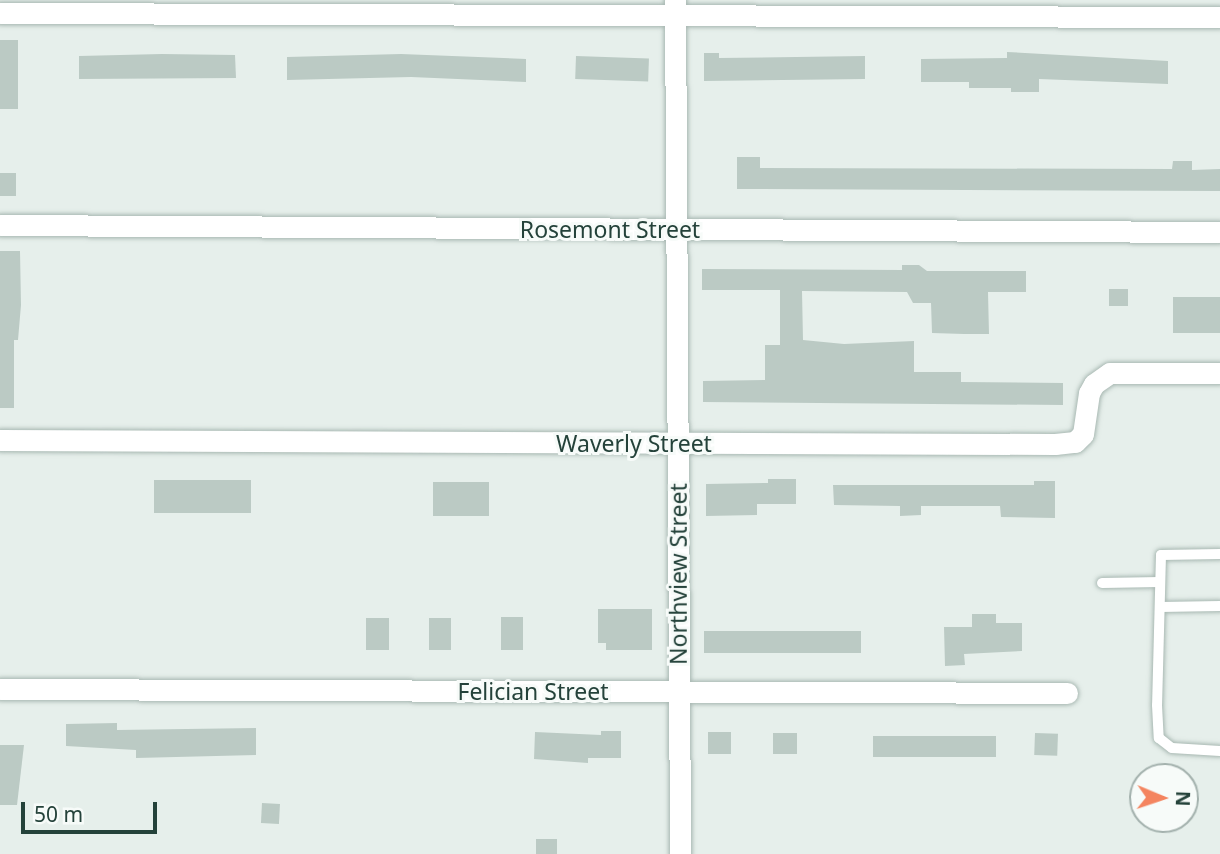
<!DOCTYPE html>
<html>
<head>
<meta charset="utf-8">
<style>
  body { margin:0 }
  #map { position:relative; width:1220px; height:854px; overflow:hidden; background:#e6efeb; font-family:"Noto Sans",sans-serif }
  div>[style] { position:absolute }
  [style*='--x'] { left:calc(var(--x)*1px); top:calc(var(--y)*1px); width:calc(var(--w)*1px); rotate:calc(var(--a)*1deg) }
  .building>* { inset:0; background:#bbcac4; transform-origin:0 0 }
  .roads { filter:drop-shadow(0 0 2px #a8b8b2) drop-shadow(0 0 2px #a8b8b2) }
  .service>* { height:10px; margin:-5px; padding:0 5px; transform-origin:5px; border-radius:5px; background:#fff }
  .minor>* { height:21px; margin:-10.5px; padding:0 10.5px; transform-origin:10.5px; border-radius:10.5px; background:#fff }
  span { translate:-50% -50%; white-space:nowrap; text-align:center; line-height:1.15; -webkit-text-stroke:6px #f7fbf9; paint-order:stroke }
  .street-label { font-size:23px; color:#24423a }
  .north { position:absolute; left:1129px; top:763px; width:70px; height:70px; box-sizing:border-box; background:#f7fbf9; border:2px solid #a3b1ad; border-radius:50%; rotate:92deg; font-size:19px; font-weight:700; line-height:28px; text-align:center; color:#24423a }
  .north::after { content:''; display:block; margin:auto; width:24px; height:32px; background:#f4845f; clip-path:polygon(50% 0,100% 100%,50% 72%,0 100%) }
  .scale { position:absolute; left:21px; top:802px; width:136px; height:32px; box-sizing:border-box; border:4px solid #24423a; border-top:0; padding-left:9px; font-size:21px; line-height:24px; white-space:nowrap; color:#24423a; -webkit-text-stroke:5px #f7fbf9; paint-order:stroke }
</style>
</head>
<body>
<div id="map">
  <div class="building">
    <i style="left:0;top:40px;width:18px;height:69px"></i>
    <i style="clip-path:polygon(1007px 52px,1168px 61px,1168px 84px,1039px 79px,1039px 92px,1011px 92px,1011px 88px,969px 88px,969px 82px,921px 82px,921px 59px,1007px 58px)"></i>
    <i style="clip-path:polygon(704px 53px,719px 53px,719px 58px,865px 56px,865px 79px,704px 81px)"></i>
    <i style="clip-path:polygon(162px 54px,235px 55px,236px 78px,79px 79px,79px 56px)"></i>
    <i style="clip-path:polygon(401px 54px,526px 59px,526px 82px,411px 77px,287px 80px,287px 57px)"></i>
    <i style="left:576px;top:56px;width:73px;height:23px;rotate:2deg"></i>
    <i style="clip-path:polygon(737px 157px,760px 157px,760px 168px,1172px 169px,1173px 161px,1192px 161px,1192px 170px,1220px 169px,1220px 191px,737px 189px)"></i>
    <i style="left:0;top:173px;width:16px;height:23px"></i>
    <i style="clip-path:polygon(0 251px,20px 251px,21px 305px,18px 340px,14px 340px,14px 408px,0 408px)"></i>
    <i style="clip-path:polygon(902px 265px,919px 265px,927px 271px,1026px 271px,1026px 292px,988px 292px,989px 334px,964px 334px,932px 333px,931px 303px,913px 303px,907px 292px,802px 291px,803px 340px,844px 344px,914px 341px,914px 372px,961px 372px,961px 382px,1063px 383px,1063px 405px,703px 402px,703px 381px,765px 380px,765px 345px,780px 345px,780px 290px,702px 290px,702px 269px,902px 270px)"></i>
    <i style="left:1109px;top:289px;width:19px;height:17px"></i>
    <i style="left:1173px;top:297px;width:47px;height:36px"></i>
    <i style="clip-path:polygon(768px 479px,796px 479px,796px 504px,757px 504px,757px 515px,706px 516px,706px 484px,768px 483px)"></i>
    <i style="left:154px;top:480px;width:97px;height:33px"></i>
    <i style="clip-path:polygon(1034px 481px,1055px 481px,1055px 518px,1001px 517px,1000px 506px,921px 506px,921px 515px,900px 516px,900px 506px,834px 505px,833px 485px,1034px 485px)"></i>
    <i style="left:433px;top:482px;width:56px;height:34px"></i>
    <i style="clip-path:polygon(598px 609px,652px 609px,652px 650px,606px 650px,606px 643px,598px 643px)"></i>
    <i style="clip-path:polygon(972px 614px,996px 614px,996px 623px,1022px 623px,1022px 651px,964px 654px,965px 665px,945px 666px,944px 627px,972px 627px)"></i>
    <i style="left:501px;top:617px;width:22px;height:33px"></i>
    <i style="left:366px;top:618px;width:23px;height:32px"></i>
    <i style="left:429px;top:618px;width:22px;height:32px"></i>
    <i style="left:704px;top:631px;width:157px;height:22px"></i>
    <i style="clip-path:polygon(117px 723px,117px 730px,256px 728px,256px 755px,136px 758px,136px 750px,66px 746px,66px 724px)"></i>
    <i style="clip-path:polygon(601px 731px,621px 731px,621px 758px,588px 758px,588px 763px,534px 759px,535px 732px,601px 735px)"></i>
    <i style="left:708px;top:732px;width:23px;height:22px"></i>
    <i style="left:773px;top:733px;width:24px;height:21px"></i>
    <i style="left:1035px;top:733px;width:23px;height:22px;rotate:2deg"></i>
    <i style="left:873px;top:736px;width:123px;height:21px"></i>
    <i style="clip-path:polygon(0 745px,24px 745px,17px 805px,0 805px)"></i>
    <i style="left:262px;top:803px;width:18px;height:20px;rotate:3deg"></i>
    <i style="left:536px;top:839px;width:21px;height:15px"></i>
  </div>
  <div class="roads">
    <div class="service">
      <i style="--x:1220;--y:554;--w:59;--a:179"></i>
      <i style="--x:1161;--y:555;--w:150;--a:91.5"></i>
      <i style="--x:1157;--y:705;--w:33;--a:87"></i>
      <i style="--x:1159;--y:738;--w:16;--a:38"></i>
      <i style="--x:1172;--y:748;--w:48;--a:3.6"></i>
      <i style="--x:1102;--y:583;--w:58;--a:-1"></i>
      <i style="--x:1160;--y:607;--w:60;--a:-1"></i>
    </div>
    <div class="minor">
      <i style="--x:675;--y:0;--w:854;--a:89.66"></i>
      <i style="--x:0;--y:13;--w:1220;--a:0.19"></i>
      <i style="--x:0;--y:225;--w:1220;--a:0.33"></i>
      <i style="--x:0;--y:440;--w:1055;--a:0.22"></i>
      <i style="--x:1055;--y:444;--w:20;--a:-6"></i>
      <i style="--x:1075;--y:442;--w:11;--a:-45"></i>
      <i style="--x:1083;--y:434;--w:41;--a:-81.7"></i>
      <i style="--x:1089;--y:393;--w:10;--a:-61"></i>
      <i style="--x:1094;--y:384;--w:19;--a:-35"></i>
      <i style="--x:1110;--y:373;--w:110;--a:0"></i>
      <i style="--x:0;--y:689;--w:1067;--a:0.21"></i>
    </div>
  </div>
  <div class="street-label">
    <span style="left:610px;top:229px">Rosemont Street</span>
    <span style="left:634px;top:443px">Waverly Street</span>
    <span style="left:678px;top:574px;rotate:-90deg">Northview Street</span>
    <span style="left:533px;top:691px">Felician Street</span>
  </div>
  <div class="north">N</div>
  <div class="scale">50 m</div>
</div>
</body>
</html>
